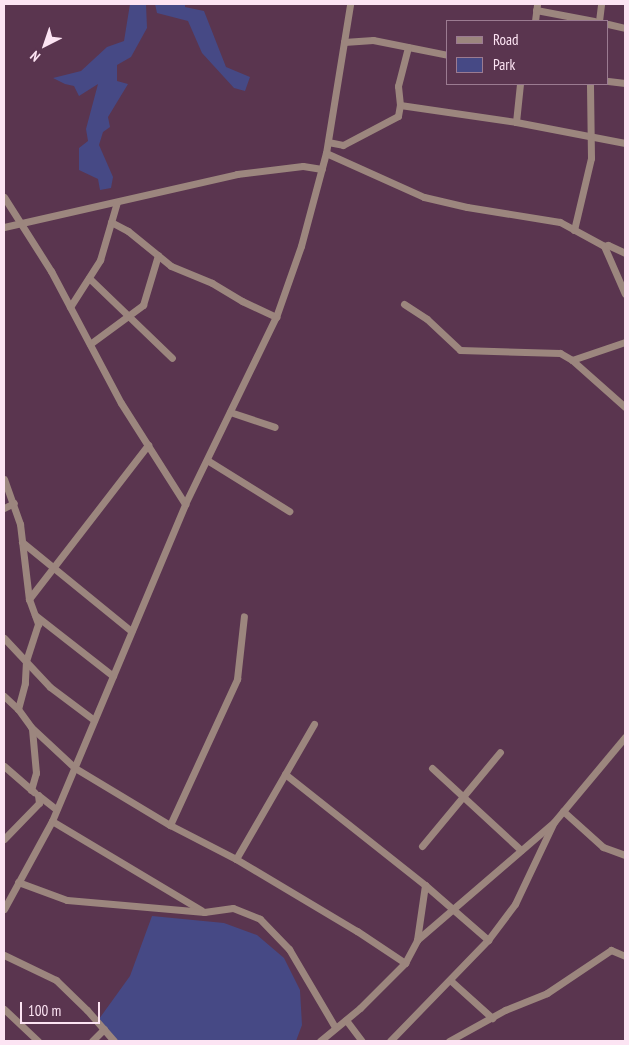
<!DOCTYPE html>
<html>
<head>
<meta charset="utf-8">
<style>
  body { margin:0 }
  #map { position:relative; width:629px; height:1045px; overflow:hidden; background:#5a354f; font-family:"PT Sans Narrow",sans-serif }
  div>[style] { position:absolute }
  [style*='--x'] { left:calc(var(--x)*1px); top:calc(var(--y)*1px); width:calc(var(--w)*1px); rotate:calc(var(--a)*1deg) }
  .green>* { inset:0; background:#464985 }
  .minor>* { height:7px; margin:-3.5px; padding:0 3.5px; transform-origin:3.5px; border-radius:3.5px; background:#9c867e }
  span { translate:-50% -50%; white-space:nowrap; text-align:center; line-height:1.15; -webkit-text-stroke:4px #5a354f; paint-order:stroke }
  .frame { position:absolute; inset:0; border:5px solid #fce4f3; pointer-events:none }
  .legend { position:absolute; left:446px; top:20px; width:162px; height:65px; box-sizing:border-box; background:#5a354f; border:1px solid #9b7b91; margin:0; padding:6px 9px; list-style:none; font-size:15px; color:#fce4f3 }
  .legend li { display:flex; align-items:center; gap:10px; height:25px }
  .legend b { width:25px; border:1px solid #9b7b91 }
  .north { position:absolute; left:20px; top:20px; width:50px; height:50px; -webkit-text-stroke:4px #5a354f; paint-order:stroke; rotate:221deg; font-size:14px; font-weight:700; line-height:20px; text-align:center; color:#fce4f3 }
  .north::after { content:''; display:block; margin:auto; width:18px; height:22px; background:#fce4f3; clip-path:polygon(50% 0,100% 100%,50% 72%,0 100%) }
  .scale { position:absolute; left:20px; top:1002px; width:80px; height:22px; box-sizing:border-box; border:2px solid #fce4f3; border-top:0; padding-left:6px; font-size:15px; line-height:18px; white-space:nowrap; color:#fce4f3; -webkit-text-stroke:4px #5a354f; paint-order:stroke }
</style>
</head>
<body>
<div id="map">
  <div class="green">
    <i style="clip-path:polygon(130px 4px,146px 4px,147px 28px,131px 57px,117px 65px,117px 81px,128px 84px,108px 117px,110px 127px,103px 132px,99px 145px,113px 177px,111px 188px,100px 190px,98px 179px,79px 170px,79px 148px,88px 141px,86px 129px,98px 84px,79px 96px,74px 86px,65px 84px,53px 78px,81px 71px,107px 47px,124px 41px)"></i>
    <i style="clip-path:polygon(155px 4px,185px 4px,185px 7px,204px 11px,226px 67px,250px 77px,245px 91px,234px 88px,202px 53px,188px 21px,157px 13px)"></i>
    <i style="clip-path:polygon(152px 916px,224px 923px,257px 935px,284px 958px,300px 990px,302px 1025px,296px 1041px,118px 1041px,99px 1019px,130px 976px)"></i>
  </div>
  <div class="minor">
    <i style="--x:536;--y:10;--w:59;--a:10.7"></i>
    <i style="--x:535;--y:21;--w:17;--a:-83"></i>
    <i style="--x:599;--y:21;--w:17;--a:-83"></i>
    <i style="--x:608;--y:24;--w:17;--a:13"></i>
    <i style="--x:344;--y:42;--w:29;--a:-4"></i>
    <i style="--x:373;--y:40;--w:76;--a:11.3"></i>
    <i style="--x:608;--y:81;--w:17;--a:7"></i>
    <i style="--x:400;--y:105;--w:117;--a:8.3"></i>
    <i style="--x:516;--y:122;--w:111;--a:10.9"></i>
    <i style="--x:516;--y:122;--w:38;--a:-84"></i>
    <i style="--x:328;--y:142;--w:15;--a:11"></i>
    <i style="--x:343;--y:145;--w:62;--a:-27.8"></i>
    <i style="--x:398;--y:116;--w:11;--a:-80"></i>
    <i style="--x:400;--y:105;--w:19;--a:-96"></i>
    <i style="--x:398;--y:86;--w:40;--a:-75.6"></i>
    <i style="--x:326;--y:153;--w:107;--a:24.2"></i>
    <i style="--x:424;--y:197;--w:44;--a:13.1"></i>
    <i style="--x:467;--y:207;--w:94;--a:9.2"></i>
    <i style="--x:560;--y:222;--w:50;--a:28.6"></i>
    <i style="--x:604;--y:246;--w:52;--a:66.4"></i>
    <i style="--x:4;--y:197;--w:88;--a:57.6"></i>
    <i style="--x:51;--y:271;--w:149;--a:62.1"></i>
    <i style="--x:121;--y:403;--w:120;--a:57.6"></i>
    <i style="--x:111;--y:222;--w:19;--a:28"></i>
    <i style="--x:128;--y:231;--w:55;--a:39.1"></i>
    <i style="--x:171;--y:266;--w:44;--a:22.5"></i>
    <i style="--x:212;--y:283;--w:35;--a:31"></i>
    <i style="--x:242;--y:301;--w:38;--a:25"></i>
    <i style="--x:4;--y:227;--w:239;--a:-12.8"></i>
    <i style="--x:237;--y:174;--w:66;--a:-6.9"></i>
    <i style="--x:303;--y:166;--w:19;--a:9"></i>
    <i style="--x:574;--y:230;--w:74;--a:-76.7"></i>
    <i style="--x:591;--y:158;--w:74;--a:-90.8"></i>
    <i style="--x:604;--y:246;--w:4;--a:-14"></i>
    <i style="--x:608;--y:245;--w:19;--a:25"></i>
    <i style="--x:89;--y:278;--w:115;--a:43.9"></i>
    <i style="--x:404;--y:304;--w:27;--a:33"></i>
    <i style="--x:427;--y:319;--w:45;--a:43.2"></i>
    <i style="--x:460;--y:350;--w:100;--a:1.7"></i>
    <i style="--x:560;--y:353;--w:14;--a:30"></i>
    <i style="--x:572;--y:360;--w:71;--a:41.6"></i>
    <i style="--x:70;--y:307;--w:56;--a:-57.4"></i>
    <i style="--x:100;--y:260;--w:60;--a:-73.7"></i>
    <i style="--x:90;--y:344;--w:66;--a:-36.3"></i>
    <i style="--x:143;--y:305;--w:52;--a:-73.3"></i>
    <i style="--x:572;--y:360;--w:56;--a:-18.8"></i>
    <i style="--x:230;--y:412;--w:47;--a:18.4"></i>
    <i style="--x:207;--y:460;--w:97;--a:31.9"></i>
    <i style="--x:4;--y:479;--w:48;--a:70.4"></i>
    <i style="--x:20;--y:524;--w:76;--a:83.2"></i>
    <i style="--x:29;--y:599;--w:27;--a:70"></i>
    <i style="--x:38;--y:624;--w:39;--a:108"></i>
    <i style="--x:26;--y:661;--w:22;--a:93"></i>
    <i style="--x:25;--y:683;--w:27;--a:105"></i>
    <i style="--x:4;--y:508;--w:11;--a:-27"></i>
    <i style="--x:22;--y:542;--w:141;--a:39.2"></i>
    <i style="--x:29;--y:599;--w:195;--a:-52.3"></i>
    <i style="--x:35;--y:615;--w:99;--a:38"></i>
    <i style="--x:4;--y:638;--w:67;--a:46.8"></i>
    <i style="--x:50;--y:687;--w:55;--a:36.9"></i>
    <i style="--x:4;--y:696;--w:19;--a:43"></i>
    <i style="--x:18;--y:709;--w:22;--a:54"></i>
    <i style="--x:31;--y:727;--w:60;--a:43"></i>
    <i style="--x:75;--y:768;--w:111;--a:31"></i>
    <i style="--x:170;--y:825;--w:74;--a:27.3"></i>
    <i style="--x:236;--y:859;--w:141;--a:30.8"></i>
    <i style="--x:357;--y:931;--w:58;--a:33.7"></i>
    <i style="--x:4;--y:766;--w:40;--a:41"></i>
    <i style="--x:432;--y:768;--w:121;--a:42.7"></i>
    <i style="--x:285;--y:774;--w:179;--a:38.4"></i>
    <i style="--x:425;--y:885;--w:56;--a:98.3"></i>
    <i style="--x:31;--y:790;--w:18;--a:-74"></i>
    <i style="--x:36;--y:773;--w:44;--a:-95.2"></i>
    <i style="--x:563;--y:811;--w:54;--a:42"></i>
    <i style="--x:603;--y:847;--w:23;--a:20"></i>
    <i style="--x:52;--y:821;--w:174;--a:30.9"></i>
    <i style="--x:170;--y:825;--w:161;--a:-65.3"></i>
    <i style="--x:237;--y:679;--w:63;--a:-83.7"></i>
    <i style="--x:4;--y:839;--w:50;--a:-45.8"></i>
    <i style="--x:39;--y:803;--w:8;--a:-97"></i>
    <i style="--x:38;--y:795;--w:23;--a:38"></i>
    <i style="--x:422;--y:846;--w:122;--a:-50.3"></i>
    <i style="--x:236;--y:859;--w:156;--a:-60"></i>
    <i style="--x:18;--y:882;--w:52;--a:20.2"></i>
    <i style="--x:67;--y:900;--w:138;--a:5"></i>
    <i style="--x:204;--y:912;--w:29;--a:-8"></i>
    <i style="--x:233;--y:908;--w:29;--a:22"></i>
    <i style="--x:260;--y:919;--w:42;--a:46"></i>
    <i style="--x:289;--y:949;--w:91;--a:59.5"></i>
    <i style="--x:425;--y:885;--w:84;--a:41.1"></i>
    <i style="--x:4;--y:909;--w:100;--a:-61.4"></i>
    <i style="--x:52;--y:821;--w:344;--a:-67.2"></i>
    <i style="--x:185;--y:504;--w:208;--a:-64.1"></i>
    <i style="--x:276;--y:317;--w:75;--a:-70.6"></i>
    <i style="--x:301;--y:246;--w:96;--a:-75"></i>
    <i style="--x:326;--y:153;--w:151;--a:-80.8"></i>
    <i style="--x:4;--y:955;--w:58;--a:25.7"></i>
    <i style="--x:56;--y:980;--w:43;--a:44.1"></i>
    <i style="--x:87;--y:1010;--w:41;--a:48.9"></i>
    <i style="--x:450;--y:980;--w:57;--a:42.1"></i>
    <i style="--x:4;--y:1009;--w:47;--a:43.3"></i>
    <i style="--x:346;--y:1020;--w:26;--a:53"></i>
    <i style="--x:92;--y:1041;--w:17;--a:-45"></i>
    <i style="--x:320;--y:1041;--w:52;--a:-39.5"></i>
    <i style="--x:360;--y:1008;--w:64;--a:-45"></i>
    <i style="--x:405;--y:963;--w:26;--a:-62"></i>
    <i style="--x:417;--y:940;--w:181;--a:-40.7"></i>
    <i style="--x:554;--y:822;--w:111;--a:-50.1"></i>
    <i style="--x:390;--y:1041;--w:141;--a:-45.9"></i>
    <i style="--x:488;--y:940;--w:45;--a:-53.1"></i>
    <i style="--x:515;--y:904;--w:89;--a:-64.6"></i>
    <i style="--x:449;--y:1041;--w:64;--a:-29"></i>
    <i style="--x:505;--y:1010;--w:45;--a:-22"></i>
    <i style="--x:547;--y:993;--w:77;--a:-33.9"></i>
    <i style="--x:611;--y:950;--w:15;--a:23"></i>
  </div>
  <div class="frame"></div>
  <ul class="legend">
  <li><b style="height:6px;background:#9c867e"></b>Road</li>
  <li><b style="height:14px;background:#464985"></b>Park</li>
  </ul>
  <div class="north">N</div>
  <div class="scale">100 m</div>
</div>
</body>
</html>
